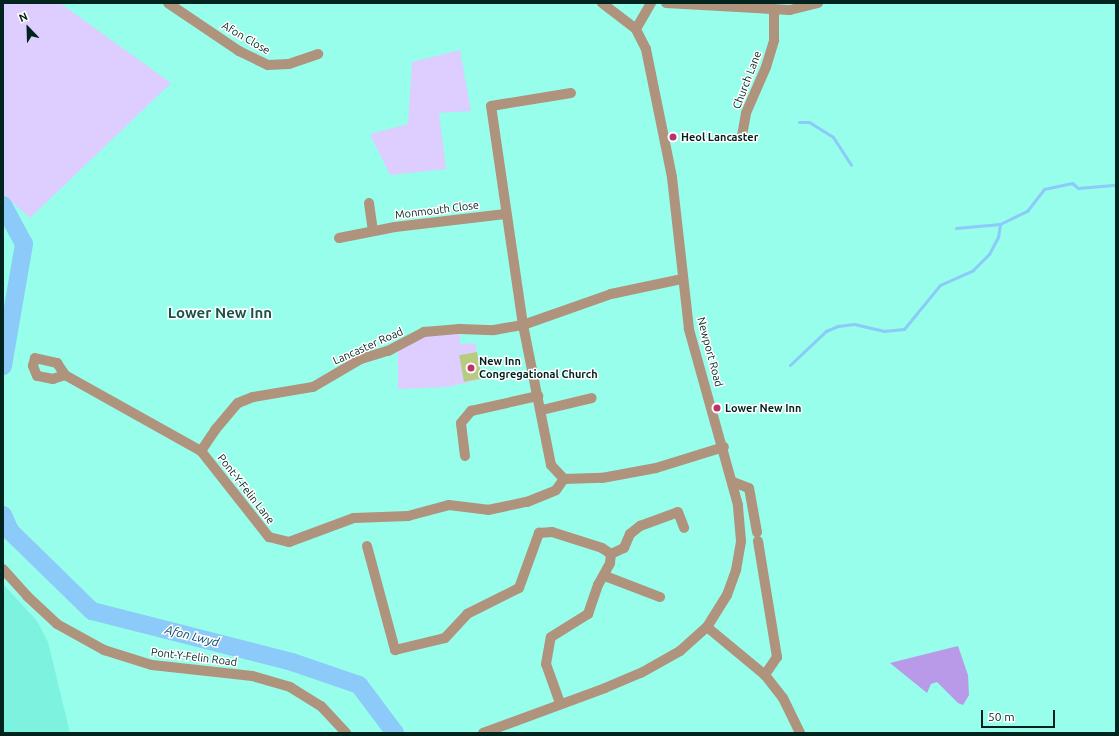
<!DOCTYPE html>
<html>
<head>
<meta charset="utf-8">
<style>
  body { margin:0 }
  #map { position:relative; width:1119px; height:736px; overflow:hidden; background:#96feeb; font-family:Ubuntu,sans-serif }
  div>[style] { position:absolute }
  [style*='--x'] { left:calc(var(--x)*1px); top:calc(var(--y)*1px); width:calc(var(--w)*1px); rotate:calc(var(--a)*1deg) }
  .built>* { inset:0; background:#7df2de }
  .green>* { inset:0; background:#decdff }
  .forest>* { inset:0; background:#b89ae9 }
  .stream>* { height:3px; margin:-1.5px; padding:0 1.5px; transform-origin:1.5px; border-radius:1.5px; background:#8bcaf9 }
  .river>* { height:18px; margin:-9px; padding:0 9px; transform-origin:9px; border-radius:9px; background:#8bcaf9 }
  .building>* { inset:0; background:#b8cc81; transform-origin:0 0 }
  .minor>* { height:10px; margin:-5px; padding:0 5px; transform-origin:5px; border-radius:5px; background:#af937d }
  .dots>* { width:11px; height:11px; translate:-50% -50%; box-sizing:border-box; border:2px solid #fff; border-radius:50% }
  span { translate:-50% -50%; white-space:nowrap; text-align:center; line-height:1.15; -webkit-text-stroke:3px #fff; paint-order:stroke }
  .street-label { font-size:11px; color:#02241f }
  .poi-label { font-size:11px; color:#02241f; font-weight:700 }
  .left { translate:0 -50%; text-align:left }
  .water-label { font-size:12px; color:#02466b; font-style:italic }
  .district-label { font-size:15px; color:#19534a; font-weight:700 }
  .frame { position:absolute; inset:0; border:4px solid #02241f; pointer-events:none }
  .north { position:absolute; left:8px; top:8px; width:40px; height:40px; -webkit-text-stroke:3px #fff; paint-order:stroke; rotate:337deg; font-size:11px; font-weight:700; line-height:16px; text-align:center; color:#02241f }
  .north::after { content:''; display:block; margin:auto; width:14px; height:18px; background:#02241f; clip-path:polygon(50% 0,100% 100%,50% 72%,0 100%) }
  .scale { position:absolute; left:981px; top:710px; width:74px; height:18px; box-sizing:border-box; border:2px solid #02241f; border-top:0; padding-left:5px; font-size:12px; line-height:14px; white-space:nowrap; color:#02241f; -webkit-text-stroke:3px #fff; paint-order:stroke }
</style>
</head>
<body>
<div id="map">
  <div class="built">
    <i style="clip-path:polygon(3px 584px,37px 621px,48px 642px,70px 733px,3px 733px)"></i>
  </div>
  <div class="green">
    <i style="clip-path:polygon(3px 3px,60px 3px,171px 83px,30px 218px,3px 194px)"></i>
    <i style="clip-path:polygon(460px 50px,471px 111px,439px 113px,446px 169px,390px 175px,370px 134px,408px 124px,412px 62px)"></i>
    <i style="clip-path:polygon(460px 329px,460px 344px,475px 343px,482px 379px,448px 387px,398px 389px,398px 346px,424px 332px)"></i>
  </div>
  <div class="forest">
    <i style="clip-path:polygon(958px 646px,968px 675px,969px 695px,963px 705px,958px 703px,937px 682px,931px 684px,927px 693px,890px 663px)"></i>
  </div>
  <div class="stream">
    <i style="--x:799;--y:122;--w:10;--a:0"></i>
    <i style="--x:809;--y:122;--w:28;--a:32"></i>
    <i style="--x:833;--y:137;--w:33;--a:57"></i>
    <i style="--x:956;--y:228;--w:44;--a:-5.2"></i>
    <i style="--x:1000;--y:224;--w:30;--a:-26"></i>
    <i style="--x:1027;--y:211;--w:28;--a:-52"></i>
    <i style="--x:1044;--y:189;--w:29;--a:-12"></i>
    <i style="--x:1072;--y:183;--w:8;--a:40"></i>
    <i style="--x:1078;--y:188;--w:38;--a:-5"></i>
    <i style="--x:790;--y:365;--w:50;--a:-43.4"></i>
    <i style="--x:826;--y:331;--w:13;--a:-23"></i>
    <i style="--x:838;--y:326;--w:16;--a:-7"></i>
    <i style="--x:854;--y:324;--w:31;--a:13"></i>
    <i style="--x:884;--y:331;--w:20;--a:-6"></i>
    <i style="--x:904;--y:329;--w:57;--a:-50.7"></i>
    <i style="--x:940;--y:285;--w:36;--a:-24"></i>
    <i style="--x:973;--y:270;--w:23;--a:-45"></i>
    <i style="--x:989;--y:254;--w:19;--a:-62"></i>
    <i style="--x:998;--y:237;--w:13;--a:-81"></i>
  </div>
  <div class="river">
    <i style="--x:3;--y:205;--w:44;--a:61.7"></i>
    <i style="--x:24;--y:244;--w:124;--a:99.8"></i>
    <i style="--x:3;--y:515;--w:17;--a:66"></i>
    <i style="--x:10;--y:531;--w:115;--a:44.3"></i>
    <i style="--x:92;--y:611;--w:206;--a:14.3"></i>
    <i style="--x:292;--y:662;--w:71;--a:18.9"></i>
    <i style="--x:359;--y:685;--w:60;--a:53.1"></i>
  </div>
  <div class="building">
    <i style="left:477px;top:352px;width:27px;height:18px;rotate:80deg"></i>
  </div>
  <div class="minor">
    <i style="--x:168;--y:3;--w:86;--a:34.1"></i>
    <i style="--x:239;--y:51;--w:32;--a:26"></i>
    <i style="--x:268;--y:65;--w:21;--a:-3"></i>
    <i style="--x:289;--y:64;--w:31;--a:-19"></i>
    <i style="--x:666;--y:3;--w:124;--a:3.2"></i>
    <i style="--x:790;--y:10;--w:29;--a:-14"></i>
    <i style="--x:636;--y:29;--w:30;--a:-60"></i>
    <i style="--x:742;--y:136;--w:23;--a:-80"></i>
    <i style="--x:746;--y:113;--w:50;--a:-66.5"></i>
    <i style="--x:766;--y:67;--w:28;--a:-73"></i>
    <i style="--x:774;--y:40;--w:31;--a:-90"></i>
    <i style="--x:369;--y:203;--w:28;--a:82"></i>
    <i style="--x:339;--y:238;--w:57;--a:-11.1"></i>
    <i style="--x:395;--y:227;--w:111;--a:-6.7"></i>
    <i style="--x:35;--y:358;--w:23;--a:13"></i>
    <i style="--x:57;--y:363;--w:14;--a:56"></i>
    <i style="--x:65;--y:375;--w:13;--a:162"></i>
    <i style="--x:53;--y:379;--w:16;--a:-169"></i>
    <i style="--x:37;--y:376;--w:11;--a:-112"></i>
    <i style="--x:33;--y:366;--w:8;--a:-76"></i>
    <i style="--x:65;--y:375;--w:156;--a:29.2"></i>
    <i style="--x:201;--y:451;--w:110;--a:51.7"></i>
    <i style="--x:269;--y:537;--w:21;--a:14"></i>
    <i style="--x:289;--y:542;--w:69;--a:-20.3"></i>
    <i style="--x:354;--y:518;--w:54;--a:-2.1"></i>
    <i style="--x:408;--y:516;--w:42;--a:-15"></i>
    <i style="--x:449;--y:505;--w:39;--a:7"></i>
    <i style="--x:488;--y:510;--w:40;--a:-12"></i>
    <i style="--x:527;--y:502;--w:31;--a:-22"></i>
    <i style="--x:556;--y:490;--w:14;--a:-54"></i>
    <i style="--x:564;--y:479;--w:38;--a:-2"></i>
    <i style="--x:602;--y:478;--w:55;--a:-10.5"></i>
    <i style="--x:656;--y:468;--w:71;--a:-17.2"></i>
    <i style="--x:542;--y:410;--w:51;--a:-13.5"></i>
    <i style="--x:201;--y:451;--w:25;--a:-56"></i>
    <i style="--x:215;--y:430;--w:35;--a:-50"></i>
    <i style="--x:238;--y:403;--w:16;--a:-22"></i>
    <i style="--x:253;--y:397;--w:61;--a:-9.5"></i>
    <i style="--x:313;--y:387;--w:56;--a:-30.3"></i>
    <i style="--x:361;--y:359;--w:28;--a:-17"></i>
    <i style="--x:388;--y:351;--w:41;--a:-27.8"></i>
    <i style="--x:424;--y:332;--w:36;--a:-5"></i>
    <i style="--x:460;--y:329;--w:34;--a:2"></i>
    <i style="--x:494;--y:330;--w:29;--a:-10"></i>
    <i style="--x:523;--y:325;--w:93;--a:-19.4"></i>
    <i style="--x:611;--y:294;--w:73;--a:-11.9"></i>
    <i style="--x:465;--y:456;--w:33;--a:-97"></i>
    <i style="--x:461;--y:423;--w:16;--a:-50"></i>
    <i style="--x:471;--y:411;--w:69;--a:-12.6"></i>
    <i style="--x:564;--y:479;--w:19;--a:-133"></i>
    <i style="--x:551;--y:465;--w:143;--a:-101.3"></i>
    <i style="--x:523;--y:325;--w:221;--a:-98.3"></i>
    <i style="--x:491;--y:106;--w:81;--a:-9.2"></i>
    <i style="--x:733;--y:482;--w:17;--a:21"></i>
    <i style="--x:749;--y:488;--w:45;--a:79.7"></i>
    <i style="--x:758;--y:541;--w:118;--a:80.7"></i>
    <i style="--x:777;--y:657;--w:22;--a:124"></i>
    <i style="--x:367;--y:546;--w:108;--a:74.9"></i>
    <i style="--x:395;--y:650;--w:51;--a:-13.5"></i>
    <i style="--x:445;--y:638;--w:33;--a:-47"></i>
    <i style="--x:467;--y:614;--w:58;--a:-26.6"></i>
    <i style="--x:519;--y:588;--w:59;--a:-70"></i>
    <i style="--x:539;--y:533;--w:13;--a:-4"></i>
    <i style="--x:552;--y:532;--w:52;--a:17.7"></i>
    <i style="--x:602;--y:548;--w:11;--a:34"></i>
    <i style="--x:611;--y:554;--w:14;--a:-25"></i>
    <i style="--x:624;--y:548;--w:15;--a:-67"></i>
    <i style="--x:630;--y:534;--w:13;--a:-39"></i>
    <i style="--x:640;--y:526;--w:40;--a:-20.2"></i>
    <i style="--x:678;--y:512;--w:17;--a:69"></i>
    <i style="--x:3;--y:569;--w:36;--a:48"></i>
    <i style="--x:27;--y:596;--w:41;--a:43"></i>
    <i style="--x:57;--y:624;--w:54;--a:29"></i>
    <i style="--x:104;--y:650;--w:50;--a:17.4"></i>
    <i style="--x:152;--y:665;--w:101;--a:6.3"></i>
    <i style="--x:252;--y:676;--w:40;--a:16"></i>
    <i style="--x:290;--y:687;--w:36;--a:32"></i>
    <i style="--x:321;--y:706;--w:37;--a:47"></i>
    <i style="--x:605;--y:576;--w:59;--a:20.9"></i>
    <i style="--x:707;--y:627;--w:75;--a:39.6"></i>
    <i style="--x:765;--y:675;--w:29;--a:52"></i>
    <i style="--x:783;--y:698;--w:39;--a:64"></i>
    <i style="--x:560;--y:703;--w:41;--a:-109.7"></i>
    <i style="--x:546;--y:664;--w:27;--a:-80"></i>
    <i style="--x:551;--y:637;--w:44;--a:-31.9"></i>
    <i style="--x:588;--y:614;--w:31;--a:-71"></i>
    <i style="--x:598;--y:585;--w:25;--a:-61"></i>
    <i style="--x:610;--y:563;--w:9;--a:-84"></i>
    <i style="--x:483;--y:733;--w:130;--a:-20.2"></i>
    <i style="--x:605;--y:688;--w:39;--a:-23"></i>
    <i style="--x:641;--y:673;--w:45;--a:-29.4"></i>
    <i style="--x:680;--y:651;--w:36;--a:-42"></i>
    <i style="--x:707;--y:627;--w:38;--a:-58"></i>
    <i style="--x:727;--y:595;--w:27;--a:-70"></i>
    <i style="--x:736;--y:570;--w:29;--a:-80"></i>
    <i style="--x:741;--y:541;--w:36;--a:-95"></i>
    <i style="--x:738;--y:505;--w:183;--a:-105.6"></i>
    <i style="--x:689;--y:329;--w:153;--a:-96.4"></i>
    <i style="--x:672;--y:177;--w:131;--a:-101.5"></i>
    <i style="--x:646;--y:49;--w:22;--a:-117"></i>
    <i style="--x:636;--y:29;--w:43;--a:-142.6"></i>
  </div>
  <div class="dots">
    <i style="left:673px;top:137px;background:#bd3269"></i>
    <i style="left:471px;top:368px;background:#bd3269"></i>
    <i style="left:717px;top:408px;background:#bd3269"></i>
  </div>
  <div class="street-label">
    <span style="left:246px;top:38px;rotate:30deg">Afon Close</span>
    <span style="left:747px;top:80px;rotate:-69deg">Church Lane</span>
    <span style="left:437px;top:210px;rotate:-7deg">Monmouth Close</span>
    <span style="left:368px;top:346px;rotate:-24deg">Lancaster Road</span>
    <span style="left:710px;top:352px;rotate:75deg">Newport Road</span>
    <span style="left:246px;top:489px;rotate:52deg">Pont-Y-Felin Lane</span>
    <span style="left:194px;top:657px;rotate:7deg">Pont-Y-Felin Road</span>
  </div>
  <div class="poi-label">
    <span class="left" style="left:681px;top:137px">Heol Lancaster</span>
    <span class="left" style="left:479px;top:368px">New Inn<br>Congregational Church</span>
    <span class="left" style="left:725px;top:408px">Lower New Inn</span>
  </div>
  <div class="water-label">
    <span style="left:192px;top:636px;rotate:14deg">Afon Lwyd</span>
  </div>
  <div class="district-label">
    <span style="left:220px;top:313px">Lower New Inn</span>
  </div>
  <div class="frame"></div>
  <div class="north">N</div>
  <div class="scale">50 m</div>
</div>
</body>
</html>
